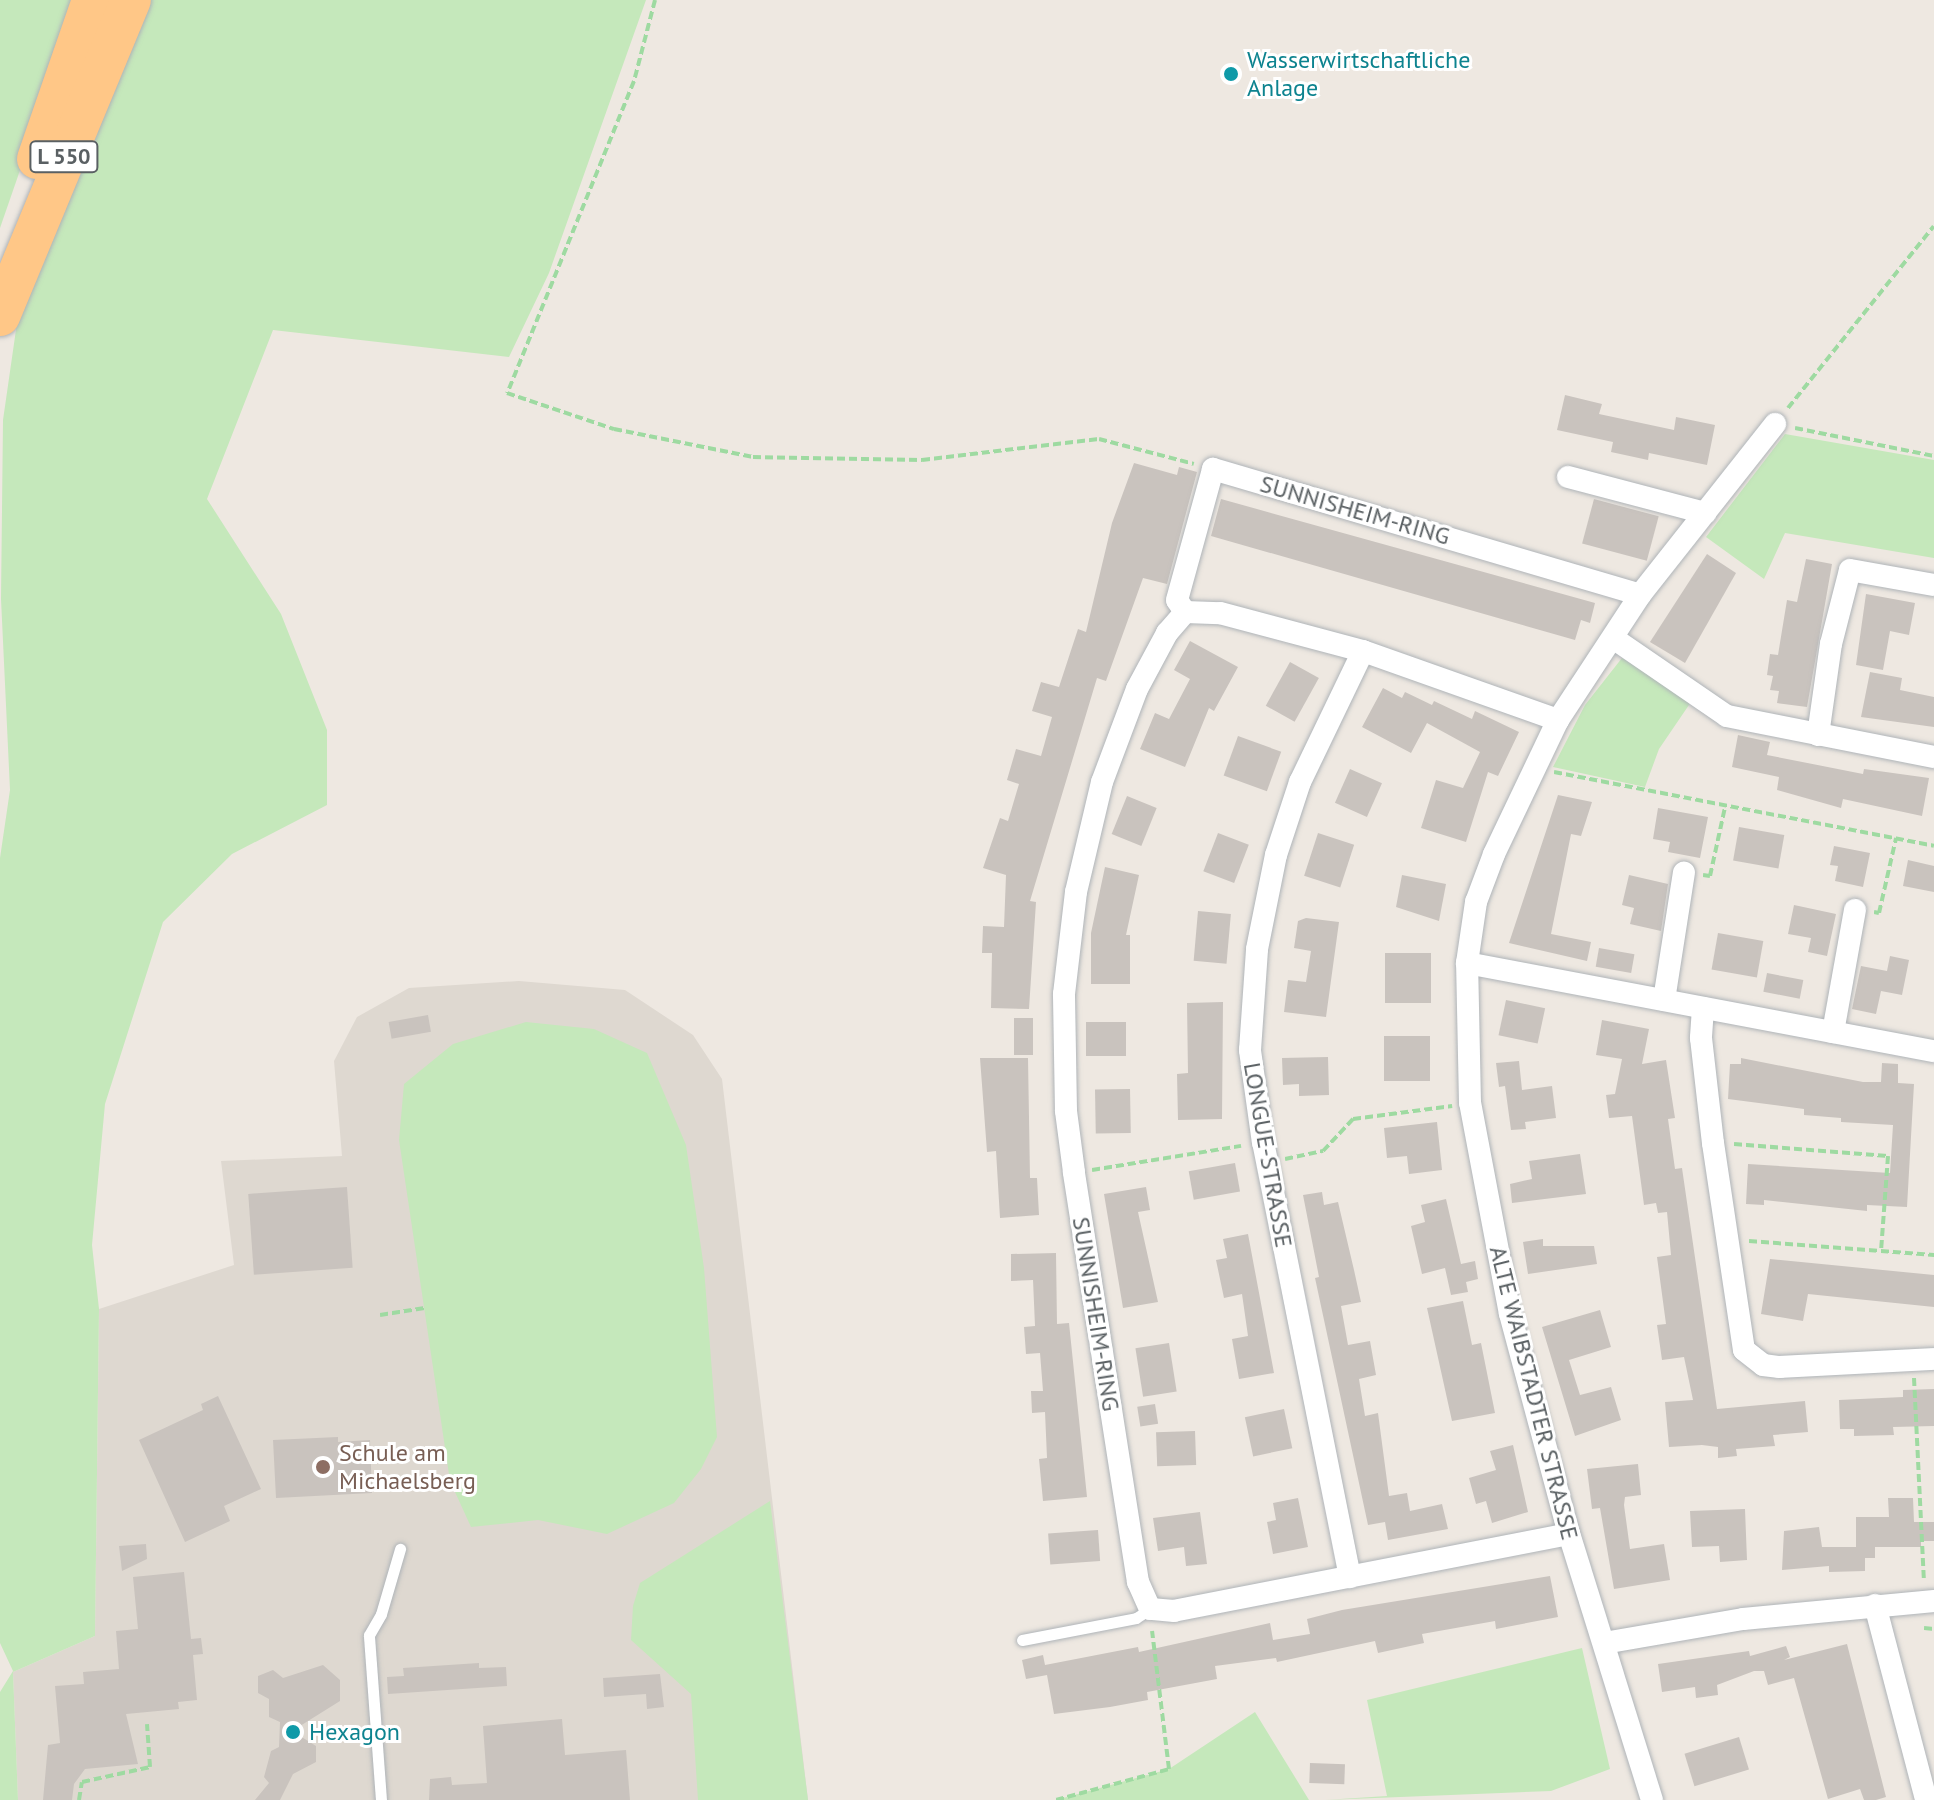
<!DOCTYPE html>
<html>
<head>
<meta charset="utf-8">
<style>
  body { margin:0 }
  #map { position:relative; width:1934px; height:1800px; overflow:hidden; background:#eee8e1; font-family:"PT Sans",sans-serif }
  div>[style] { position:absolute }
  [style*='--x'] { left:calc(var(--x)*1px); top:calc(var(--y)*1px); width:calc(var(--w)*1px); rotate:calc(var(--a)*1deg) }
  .education>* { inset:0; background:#ded8d0 }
  .green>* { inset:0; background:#c5e8bb }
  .building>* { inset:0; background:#c9c3be; transform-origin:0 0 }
  .path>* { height:4px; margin-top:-2px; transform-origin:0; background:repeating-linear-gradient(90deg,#9edaa1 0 8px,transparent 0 12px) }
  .roads { filter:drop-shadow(0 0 2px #afb4b8) drop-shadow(0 0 2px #afb4b8) }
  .lane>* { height:11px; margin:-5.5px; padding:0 5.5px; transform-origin:5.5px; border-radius:5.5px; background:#fff }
  .street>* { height:22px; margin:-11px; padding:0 11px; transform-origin:11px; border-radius:11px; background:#fff }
  .highway>* { height:40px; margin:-20px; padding:0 20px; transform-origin:20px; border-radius:20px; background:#ffc787 }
  .dots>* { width:22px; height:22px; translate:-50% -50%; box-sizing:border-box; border:4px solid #fff; border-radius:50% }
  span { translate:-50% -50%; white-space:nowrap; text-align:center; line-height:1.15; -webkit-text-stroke:6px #fff; paint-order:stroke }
  .shield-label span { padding:2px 6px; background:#fff; border:2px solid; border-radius:6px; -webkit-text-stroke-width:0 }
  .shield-label { font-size:22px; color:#5a6063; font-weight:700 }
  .culture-label { font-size:24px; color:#0d838f }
  .left { translate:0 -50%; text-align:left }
  .street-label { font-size:24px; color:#5a6063 }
  .education-label { font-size:24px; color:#785e54 }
</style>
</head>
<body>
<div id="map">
  <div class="education">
    <i style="clip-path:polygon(519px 981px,625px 990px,693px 1035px,722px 1079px,808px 1800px,18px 1800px,13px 1672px,95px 1636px,99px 1309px,234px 1265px,221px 1161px,342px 1156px,334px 1061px,357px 1017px,409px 988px)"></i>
  </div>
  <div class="green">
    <i style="clip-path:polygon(0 0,79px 0,0 228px)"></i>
    <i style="clip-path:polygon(149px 0,646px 0,549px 273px,509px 357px,273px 330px,207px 499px,281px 614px,327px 730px,327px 805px,232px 854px,163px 922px,105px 1104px,92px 1245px,99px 1309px,95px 1636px,13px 1672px,18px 1800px,0 1800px,0 1692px,13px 1671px,0 1643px,0 858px,10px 790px,1px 599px,3px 420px,21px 295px)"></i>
    <i style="clip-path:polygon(1785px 434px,1934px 460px,1934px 558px,1785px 533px,1764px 579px,1706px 537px)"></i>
    <i style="clip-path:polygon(1622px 658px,1691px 702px,1659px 749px,1645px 787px,1553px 767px,1585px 705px)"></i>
    <i style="clip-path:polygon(526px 1022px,594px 1029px,647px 1053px,686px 1145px,704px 1268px,717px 1437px,701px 1469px,674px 1503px,607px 1534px,538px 1520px,471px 1527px,450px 1481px,399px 1140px,404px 1084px,453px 1044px)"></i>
    <i style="clip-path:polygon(770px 1501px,808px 1800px,698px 1800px,691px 1694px,631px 1640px,633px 1606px,640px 1583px)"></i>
    <i style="clip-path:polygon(1582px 1648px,1610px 1769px,1551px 1791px,1325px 1800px,1387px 1796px,1367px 1700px)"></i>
    <i style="clip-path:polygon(1255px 1712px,1309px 1800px,1056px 1800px,1169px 1769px)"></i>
  </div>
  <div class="building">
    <i style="clip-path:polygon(1565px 395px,1602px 404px,1599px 414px,1674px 430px,1676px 417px,1715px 425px,1707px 465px,1649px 453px,1648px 460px,1611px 452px,1613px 442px,1557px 430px)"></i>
    <i style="clip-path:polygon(1134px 463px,1177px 475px,1179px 467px,1197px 472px,1167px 584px,1143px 578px,1106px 681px,1097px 678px,1030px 901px,1036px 902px,1029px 1009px,991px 1008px,992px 953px,982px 953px,983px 926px,1004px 927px,1006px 875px,983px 868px,1000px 818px,1008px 821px,1019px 784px,1007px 780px,1016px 749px,1041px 756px,1052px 717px,1032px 711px,1041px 682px,1059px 687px,1078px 629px,1086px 632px,1112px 523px)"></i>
    <i style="clip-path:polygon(1221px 499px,1595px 603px,1590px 623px,1581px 620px,1575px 640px,1211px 536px)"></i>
    <i style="left:1594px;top:499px;width:67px;height:46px;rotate:15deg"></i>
    <i style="clip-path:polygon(1707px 554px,1736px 573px,1685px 663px,1650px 642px)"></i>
    <i style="clip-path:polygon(1806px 559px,1832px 564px,1807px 707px,1777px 703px,1779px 691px,1770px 690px,1773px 676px,1767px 675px,1770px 654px,1778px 655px,1787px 600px,1797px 602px)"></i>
    <i style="clip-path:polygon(1866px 594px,1915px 603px,1909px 635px,1890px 631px,1883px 670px,1856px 665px)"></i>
    <i style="clip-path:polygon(1190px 641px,1238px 667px,1214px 711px,1209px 708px,1185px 767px,1140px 749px,1155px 713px,1169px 719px,1190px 679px,1174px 670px)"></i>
    <i style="left:1290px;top:662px;width:33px;height:50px;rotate:29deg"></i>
    <i style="clip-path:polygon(1870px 672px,1902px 678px,1900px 690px,1934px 697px,1934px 727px,1861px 717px)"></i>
    <i style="clip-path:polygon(1383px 688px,1402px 698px,1405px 692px,1432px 705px,1434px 701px,1472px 719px,1475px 711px,1519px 732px,1498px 776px,1488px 772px,1466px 842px,1421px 828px,1436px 780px,1463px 788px,1480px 752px,1427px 723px,1411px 753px,1362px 727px)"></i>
    <i style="clip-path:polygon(1738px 735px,1770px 742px,1767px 755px,1863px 774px,1864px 769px,1929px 778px,1922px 816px,1843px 799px,1841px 808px,1777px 790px,1779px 777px,1732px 767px)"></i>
    <i style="left:1238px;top:736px;width:46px;height:42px;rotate:20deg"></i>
    <i style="left:1350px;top:769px;width:35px;height:37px;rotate:24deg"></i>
    <i style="clip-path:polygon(1558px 795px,1592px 802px,1581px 836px,1571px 834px,1551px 934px,1591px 942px,1587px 961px,1509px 943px)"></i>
    <i style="left:1127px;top:796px;width:32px;height:41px;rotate:22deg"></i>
    <i style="clip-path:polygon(1658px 808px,1708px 817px,1700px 858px,1668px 852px,1670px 842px,1653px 839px)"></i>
    <i style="left:1739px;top:827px;width:46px;height:34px;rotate:10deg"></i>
    <i style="left:1218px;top:833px;width:33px;height:41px;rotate:21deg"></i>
    <i style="left:1318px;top:833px;width:38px;height:45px;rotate:18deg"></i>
    <i style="clip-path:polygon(1834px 846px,1870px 853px,1863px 887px,1835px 881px,1838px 866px,1830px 865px)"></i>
    <i style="clip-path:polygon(1908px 860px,1934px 866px,1934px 892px,1903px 886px)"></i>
    <i style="clip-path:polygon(1105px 867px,1139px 875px,1126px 935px,1130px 935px,1130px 984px,1091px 984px,1091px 933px)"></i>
    <i style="clip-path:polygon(1402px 875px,1446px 884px,1439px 921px,1396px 907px)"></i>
    <i style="clip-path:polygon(1629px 875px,1668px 884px,1661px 931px,1630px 924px,1634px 908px,1622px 905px)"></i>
    <i style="clip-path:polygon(1794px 905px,1836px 914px,1827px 956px,1808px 952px,1811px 938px,1788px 934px)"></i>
    <i style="left:1198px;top:911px;width:33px;height:50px;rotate:5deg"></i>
    <i style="clip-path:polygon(1306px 918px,1339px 922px,1326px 1017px,1284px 1012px,1288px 980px,1306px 982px,1311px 951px,1294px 948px,1298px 921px)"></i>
    <i style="left:1718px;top:933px;width:46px;height:37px;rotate:10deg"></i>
    <i style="left:1599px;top:948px;width:36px;height:19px;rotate:10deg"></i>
    <i style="left:1385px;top:953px;width:46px;height:50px"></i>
    <i style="clip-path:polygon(1890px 956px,1909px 960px,1902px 995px,1881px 991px,1876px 1014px,1852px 1009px,1861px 966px,1887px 971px)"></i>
    <i style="left:1767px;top:973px;width:37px;height:19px;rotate:11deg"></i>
    <i style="left:1506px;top:1000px;width:40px;height:36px;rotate:12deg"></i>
    <i style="clip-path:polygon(1223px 1002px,1222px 1119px,1178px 1120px,1177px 1074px,1188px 1073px,1187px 1003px)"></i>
    <i style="left:428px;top:1015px;width:17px;height:40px;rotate:80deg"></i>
    <i style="left:1014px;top:1018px;width:19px;height:37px"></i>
    <i style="clip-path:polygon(1602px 1020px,1649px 1029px,1642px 1064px,1666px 1060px,1675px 1118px,1668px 1119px,1675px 1169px,1682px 1168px,1717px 1409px,1805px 1401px,1808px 1432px,1773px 1435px,1775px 1446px,1736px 1449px,1737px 1456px,1718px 1458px,1718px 1447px,1702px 1445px,1669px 1447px,1665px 1402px,1693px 1400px,1684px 1357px,1662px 1360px,1657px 1325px,1666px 1324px,1657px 1257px,1671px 1255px,1667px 1212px,1658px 1213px,1656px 1203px,1644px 1205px,1632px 1116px,1609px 1118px,1606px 1095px,1615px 1094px,1622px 1059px,1596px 1055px)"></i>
    <i style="left:1086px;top:1022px;width:40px;height:34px"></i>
    <i style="left:1384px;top:1036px;width:46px;height:45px"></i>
    <i style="clip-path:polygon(1328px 1057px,1329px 1095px,1299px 1096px,1299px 1084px,1283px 1085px,1282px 1058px)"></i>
    <i style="clip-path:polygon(980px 1058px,1028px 1058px,1030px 1178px,1037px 1178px,1039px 1215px,1000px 1218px,996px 1151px,987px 1152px)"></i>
    <i style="clip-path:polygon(1741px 1058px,1863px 1082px,1881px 1082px,1882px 1063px,1898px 1064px,1898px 1083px,1914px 1084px,1907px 1207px,1867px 1205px,1867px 1211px,1764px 1200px,1764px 1205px,1746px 1204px,1748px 1164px,1890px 1173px,1893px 1125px,1841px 1122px,1841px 1118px,1804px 1115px,1804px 1109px,1728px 1099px,1730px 1064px,1741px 1064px)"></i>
    <i style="clip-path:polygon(1519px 1061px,1522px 1090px,1552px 1086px,1556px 1118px,1525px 1122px,1526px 1129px,1511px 1130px,1505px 1086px,1499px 1087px,1496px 1063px)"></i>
    <i style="left:1130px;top:1089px;width:44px;height:35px;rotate:89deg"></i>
    <i style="clip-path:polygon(1437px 1122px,1442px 1170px,1409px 1174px,1407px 1156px,1387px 1158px,1384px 1128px)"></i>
    <i style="clip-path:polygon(1580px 1154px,1586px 1194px,1512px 1203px,1510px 1184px,1532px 1179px,1529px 1161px)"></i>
    <i style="left:1235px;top:1163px;width:29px;height:47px;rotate:80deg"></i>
    <i style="left:347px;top:1187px;width:81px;height:99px;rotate:86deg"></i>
    <i style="clip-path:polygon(1146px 1187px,1150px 1210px,1138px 1212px,1158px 1302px,1123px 1308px,1104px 1194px)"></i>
    <i style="clip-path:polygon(1322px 1192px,1324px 1205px,1338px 1202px,1354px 1270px,1361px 1302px,1341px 1306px,1348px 1345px,1370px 1341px,1376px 1375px,1359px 1379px,1365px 1416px,1378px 1413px,1389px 1496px,1407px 1493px,1410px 1511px,1442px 1504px,1448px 1529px,1388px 1540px,1385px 1522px,1368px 1525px,1315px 1278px,1319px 1277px,1303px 1195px)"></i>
    <i style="clip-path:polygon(1446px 1199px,1461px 1264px,1475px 1261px,1478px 1279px,1466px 1282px,1468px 1292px,1451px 1295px,1445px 1268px,1422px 1274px,1411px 1226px,1425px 1222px,1421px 1205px)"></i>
    <i style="clip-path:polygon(1248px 1234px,1274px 1373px,1239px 1379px,1232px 1339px,1248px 1336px,1242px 1294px,1224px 1298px,1216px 1260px,1227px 1258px,1223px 1239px)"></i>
    <i style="clip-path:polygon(1543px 1239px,1543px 1246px,1594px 1246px,1597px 1264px,1528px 1274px,1523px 1242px)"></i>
    <i style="clip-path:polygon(1056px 1253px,1057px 1324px,1069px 1323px,1087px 1497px,1043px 1501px,1039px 1459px,1047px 1458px,1045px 1412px,1032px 1413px,1031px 1391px,1043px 1391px,1040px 1353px,1026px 1354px,1024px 1327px,1035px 1326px,1033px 1280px,1011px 1281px,1011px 1254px)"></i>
    <i style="clip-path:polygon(1770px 1259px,1934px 1275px,1934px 1307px,1808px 1294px,1803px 1321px,1761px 1314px)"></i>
    <i style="clip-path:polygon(1463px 1301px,1472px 1345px,1481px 1343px,1495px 1413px,1452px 1421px,1427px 1308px)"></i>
    <i style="clip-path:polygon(1600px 1310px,1611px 1347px,1569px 1360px,1580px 1395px,1611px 1387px,1621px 1420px,1575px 1436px,1542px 1327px)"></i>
    <i style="left:1169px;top:1343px;width:49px;height:34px;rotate:81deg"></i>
    <i style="clip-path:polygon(1934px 1389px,1934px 1426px,1893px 1427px,1894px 1435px,1854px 1436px,1854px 1429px,1840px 1429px,1839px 1400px,1903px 1397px,1903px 1390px)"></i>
    <i style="clip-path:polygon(218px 1396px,261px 1489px,224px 1506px,230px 1521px,185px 1542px,139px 1440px,203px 1410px,201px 1404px)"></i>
    <i style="left:1155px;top:1404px;width:20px;height:18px;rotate:81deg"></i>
    <i style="left:1284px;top:1409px;width:40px;height:40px;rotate:78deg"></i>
    <i style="left:1195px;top:1431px;width:34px;height:39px;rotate:88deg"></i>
    <i style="clip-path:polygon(338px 1437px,338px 1442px,370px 1440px,372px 1493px,276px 1498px,273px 1440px)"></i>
    <i style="clip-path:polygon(1513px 1445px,1528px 1512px,1492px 1523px,1486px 1501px,1476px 1504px,1469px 1478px,1496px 1470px,1490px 1451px)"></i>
    <i style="clip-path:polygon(1638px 1464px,1641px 1495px,1625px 1497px,1624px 1505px,1630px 1549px,1664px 1544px,1670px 1580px,1614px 1589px,1600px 1508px,1592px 1509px,1587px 1469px)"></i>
    <i style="clip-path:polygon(1298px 1498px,1308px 1547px,1273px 1554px,1267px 1522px,1276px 1520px,1273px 1503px)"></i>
    <i style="clip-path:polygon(1888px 1498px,1913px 1498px,1914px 1522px,1934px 1522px,1934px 1541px,1921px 1541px,1921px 1547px,1875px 1547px,1875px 1558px,1865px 1558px,1865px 1571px,1829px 1572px,1829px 1566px,1782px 1570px,1784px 1531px,1819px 1527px,1822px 1547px,1856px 1547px,1856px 1517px,1889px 1517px)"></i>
    <i style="clip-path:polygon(1745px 1509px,1747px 1560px,1720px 1562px,1719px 1546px,1692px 1547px,1690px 1511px)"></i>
    <i style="clip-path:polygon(1200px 1512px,1207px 1564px,1186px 1566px,1184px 1547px,1158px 1551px,1153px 1518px)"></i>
    <i style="left:1098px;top:1530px;width:31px;height:50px;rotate:86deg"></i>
    <i style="clip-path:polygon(146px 1544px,147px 1559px,122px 1571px,119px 1546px)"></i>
    <i style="clip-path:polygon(184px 1572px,191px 1639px,201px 1638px,203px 1654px,193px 1655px,197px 1700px,178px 1702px,179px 1709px,126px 1714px,138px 1764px,85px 1769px,74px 1784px,72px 1800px,43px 1800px,48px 1745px,60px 1743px,55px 1686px,84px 1684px,83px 1672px,119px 1669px,116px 1631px,138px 1629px,133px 1577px)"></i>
    <i style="clip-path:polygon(1550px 1576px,1558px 1617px,1496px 1629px,1495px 1621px,1422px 1634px,1424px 1643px,1378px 1653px,1375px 1641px,1277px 1662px,1276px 1658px,1215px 1666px,1217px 1679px,1147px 1692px,1148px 1700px,1110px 1707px,1054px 1714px,1047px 1675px,1026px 1679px,1022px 1660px,1043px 1655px,1045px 1665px,1138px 1647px,1139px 1652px,1270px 1623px,1273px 1640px,1310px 1634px,1307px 1619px,1342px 1610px)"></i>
    <i style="clip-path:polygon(1847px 1644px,1886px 1797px,1876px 1800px,1864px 1800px,1860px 1789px,1828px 1799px,1794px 1678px,1768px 1685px,1764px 1671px,1754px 1671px,1717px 1685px,1718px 1695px,1696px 1698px,1695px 1687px,1662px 1692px,1658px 1664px,1749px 1651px,1750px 1656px,1786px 1646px,1790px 1657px,1784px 1660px)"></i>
    <i style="clip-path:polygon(479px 1663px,479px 1668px,506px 1667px,507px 1686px,388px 1694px,387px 1677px,404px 1676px,403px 1668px)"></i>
    <i style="clip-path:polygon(323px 1665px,340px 1680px,340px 1701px,292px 1731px,316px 1746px,316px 1762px,293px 1774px,280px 1800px,255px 1800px,269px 1783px,264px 1777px,271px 1751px,279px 1747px,280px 1722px,269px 1717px,269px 1699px,258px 1693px,258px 1676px,273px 1670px,283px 1678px)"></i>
    <i style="clip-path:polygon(660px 1674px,664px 1707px,647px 1709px,646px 1694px,604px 1697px,603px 1678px)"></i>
    <i style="clip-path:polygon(562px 1719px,565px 1755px,626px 1750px,630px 1800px,429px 1800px,430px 1779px,451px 1777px,452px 1785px,487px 1783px,483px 1726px)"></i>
    <i style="left:1739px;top:1737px;width:34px;height:57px;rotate:73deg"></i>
    <i style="left:1310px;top:1763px;width:35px;height:20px;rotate:2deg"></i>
  </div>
  <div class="path">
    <i style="--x:655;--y:0;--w:84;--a:104.5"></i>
    <i style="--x:634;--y:81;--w:337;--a:112.1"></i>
    <i style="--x:507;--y:393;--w:113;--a:18.6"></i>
    <i style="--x:614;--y:429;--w:142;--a:11.4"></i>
    <i style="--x:753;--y:457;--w:169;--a:1"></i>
    <i style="--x:922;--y:460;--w:178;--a:-6.8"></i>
    <i style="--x:1099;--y:439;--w:98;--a:14.7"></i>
    <i style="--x:1788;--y:408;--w:233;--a:-51.3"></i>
    <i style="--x:1795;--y:428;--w:142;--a:11.4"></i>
    <i style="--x:1554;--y:772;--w:387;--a:11"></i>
    <i style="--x:1703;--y:875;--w:7;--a:8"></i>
    <i style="--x:1710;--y:876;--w:71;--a:-77.7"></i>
    <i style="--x:1874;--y:912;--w:5;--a:11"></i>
    <i style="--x:1879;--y:913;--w:77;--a:-77.2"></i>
    <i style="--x:1734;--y:1144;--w:154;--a:4.5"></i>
    <i style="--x:1888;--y:1156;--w:95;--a:94.2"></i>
    <i style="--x:1285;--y:1159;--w:39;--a:-12"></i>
    <i style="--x:1323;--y:1151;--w:44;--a:-46.8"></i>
    <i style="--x:1353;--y:1119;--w:100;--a:-7.5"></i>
    <i style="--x:1092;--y:1170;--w:151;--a:-9.2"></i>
    <i style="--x:1749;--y:1241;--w:186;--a:4.3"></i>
    <i style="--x:380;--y:1315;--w:45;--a:-9"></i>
    <i style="--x:1914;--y:1378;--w:203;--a:87.2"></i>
    <i style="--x:1924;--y:1628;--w:10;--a:6"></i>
    <i style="--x:79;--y:1800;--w:18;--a:-81"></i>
    <i style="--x:82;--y:1782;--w:70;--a:-12.4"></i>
    <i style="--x:150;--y:1767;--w:43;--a:-94"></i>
    <i style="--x:1056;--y:1800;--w:117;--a:-15.3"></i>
    <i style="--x:1169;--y:1769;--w:139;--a:-97"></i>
  </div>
  <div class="roads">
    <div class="lane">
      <i style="--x:1022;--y:1640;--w:116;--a:-10.9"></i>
      <i style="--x:1136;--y:1618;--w:17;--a:-33"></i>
      <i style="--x:381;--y:1800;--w:165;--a:-94.2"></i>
      <i style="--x:369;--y:1635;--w:24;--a:-60"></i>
      <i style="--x:381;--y:1614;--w:68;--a:-73.7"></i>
    </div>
    <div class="street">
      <i style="--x:1568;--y:477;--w:142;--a:14.7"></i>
      <i style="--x:1185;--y:612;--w:35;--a:2"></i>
      <i style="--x:1220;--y:613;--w:148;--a:14.9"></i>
      <i style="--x:1363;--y:651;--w:207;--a:19.5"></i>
      <i style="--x:1613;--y:638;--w:138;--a:34.4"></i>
      <i style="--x:1727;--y:716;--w:211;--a:11.2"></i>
      <i style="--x:1818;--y:735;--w:92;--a:-81.9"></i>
      <i style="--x:1831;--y:644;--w:76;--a:-75.6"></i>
      <i style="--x:1850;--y:570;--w:85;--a:10.1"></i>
      <i style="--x:1467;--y:963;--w:475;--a:10.7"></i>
      <i style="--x:1664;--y:1000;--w:129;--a:-81.1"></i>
      <i style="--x:1703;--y:1008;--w:30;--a:94"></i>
      <i style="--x:1701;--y:1038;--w:106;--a:83.5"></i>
      <i style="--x:1713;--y:1143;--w:209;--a:81.5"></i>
      <i style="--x:1744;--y:1350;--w:24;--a:38"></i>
      <i style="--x:1763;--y:1365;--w:17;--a:7"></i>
      <i style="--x:1780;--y:1367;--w:154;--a:-3"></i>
      <i style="--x:1833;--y:1032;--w:124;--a:-79.8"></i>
      <i style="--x:1569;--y:1534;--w:402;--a:169"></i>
      <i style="--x:1174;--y:1611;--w:24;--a:-175"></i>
      <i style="--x:1150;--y:1609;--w:30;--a:-114"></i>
      <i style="--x:1138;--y:1582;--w:415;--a:-98.9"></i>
      <i style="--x:1074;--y:1172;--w:62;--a:-97.5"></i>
      <i style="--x:1066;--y:1111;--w:117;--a:-91"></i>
      <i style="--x:1064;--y:994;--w:103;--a:-83.3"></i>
      <i style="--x:1076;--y:892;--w:113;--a:-76.7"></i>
      <i style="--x:1102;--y:782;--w:99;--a:-69.4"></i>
      <i style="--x:1137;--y:689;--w:64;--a:-61.8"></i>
      <i style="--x:1167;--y:633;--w:28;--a:-49"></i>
      <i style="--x:1185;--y:612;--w:14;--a:-124"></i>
      <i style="--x:1177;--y:600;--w:136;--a:-74.6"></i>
      <i style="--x:1213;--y:469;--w:445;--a:16.4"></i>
      <i style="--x:1350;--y:1577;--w:443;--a:-101.3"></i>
      <i style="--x:1263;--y:1143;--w:94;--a:-98"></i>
      <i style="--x:1250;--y:1050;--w:101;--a:-86"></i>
      <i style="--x:1257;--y:949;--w:96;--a:-78.6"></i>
      <i style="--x:1276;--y:855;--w:77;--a:-71.8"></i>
      <i style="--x:1300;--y:782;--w:145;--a:-64.3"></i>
      <i style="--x:1875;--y:1605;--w:202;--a:75.3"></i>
      <i style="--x:1604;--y:1643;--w:141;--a:-9.8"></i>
      <i style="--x:1743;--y:1619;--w:192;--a:-5.4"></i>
      <i style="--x:1652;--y:1800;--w:279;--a:-107.3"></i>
      <i style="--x:1569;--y:1534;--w:228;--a:-105"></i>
      <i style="--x:1510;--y:1314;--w:215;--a:-100.7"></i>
      <i style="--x:1470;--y:1103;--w:140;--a:-91.2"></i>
      <i style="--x:1467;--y:963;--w:62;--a:-81.6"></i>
      <i style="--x:1476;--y:902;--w:51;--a:-69.4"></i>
      <i style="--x:1494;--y:854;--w:148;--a:-64.5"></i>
      <i style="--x:1558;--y:720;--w:149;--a:-56.7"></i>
      <i style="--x:1640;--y:595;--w:218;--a:-51.7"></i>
    </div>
    <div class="highway">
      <i style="--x:37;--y:159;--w:168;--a:-70.9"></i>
      <i style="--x:0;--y:316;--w:342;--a:-67.5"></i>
    </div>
  </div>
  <div class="dots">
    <i style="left:1231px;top:74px;background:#0f9aa8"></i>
    <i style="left:323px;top:1467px;background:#8d6e63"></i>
    <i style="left:293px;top:1732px;background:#0f9aa8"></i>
  </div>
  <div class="shield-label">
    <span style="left:64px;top:157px">L 550</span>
  </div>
  <div class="culture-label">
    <span class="left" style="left:1247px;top:74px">Wasserwirtschaftliche<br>Anlage</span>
    <span class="left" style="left:309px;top:1732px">Hexagon</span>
  </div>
  <div class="street-label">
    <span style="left:1355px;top:510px;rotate:16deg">SUNNISHEIM-RING</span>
    <span style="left:1268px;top:1155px;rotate:80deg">LONGUE-STRASSE</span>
    <span style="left:1096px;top:1314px;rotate:81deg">SUNNISHEIM-RING</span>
    <span style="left:1534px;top:1393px;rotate:76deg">ALTE WAIBSTADTER STRASSE</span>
  </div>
  <div class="education-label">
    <span class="left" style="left:339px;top:1467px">Schule am<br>Michaelsberg</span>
  </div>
</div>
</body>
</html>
